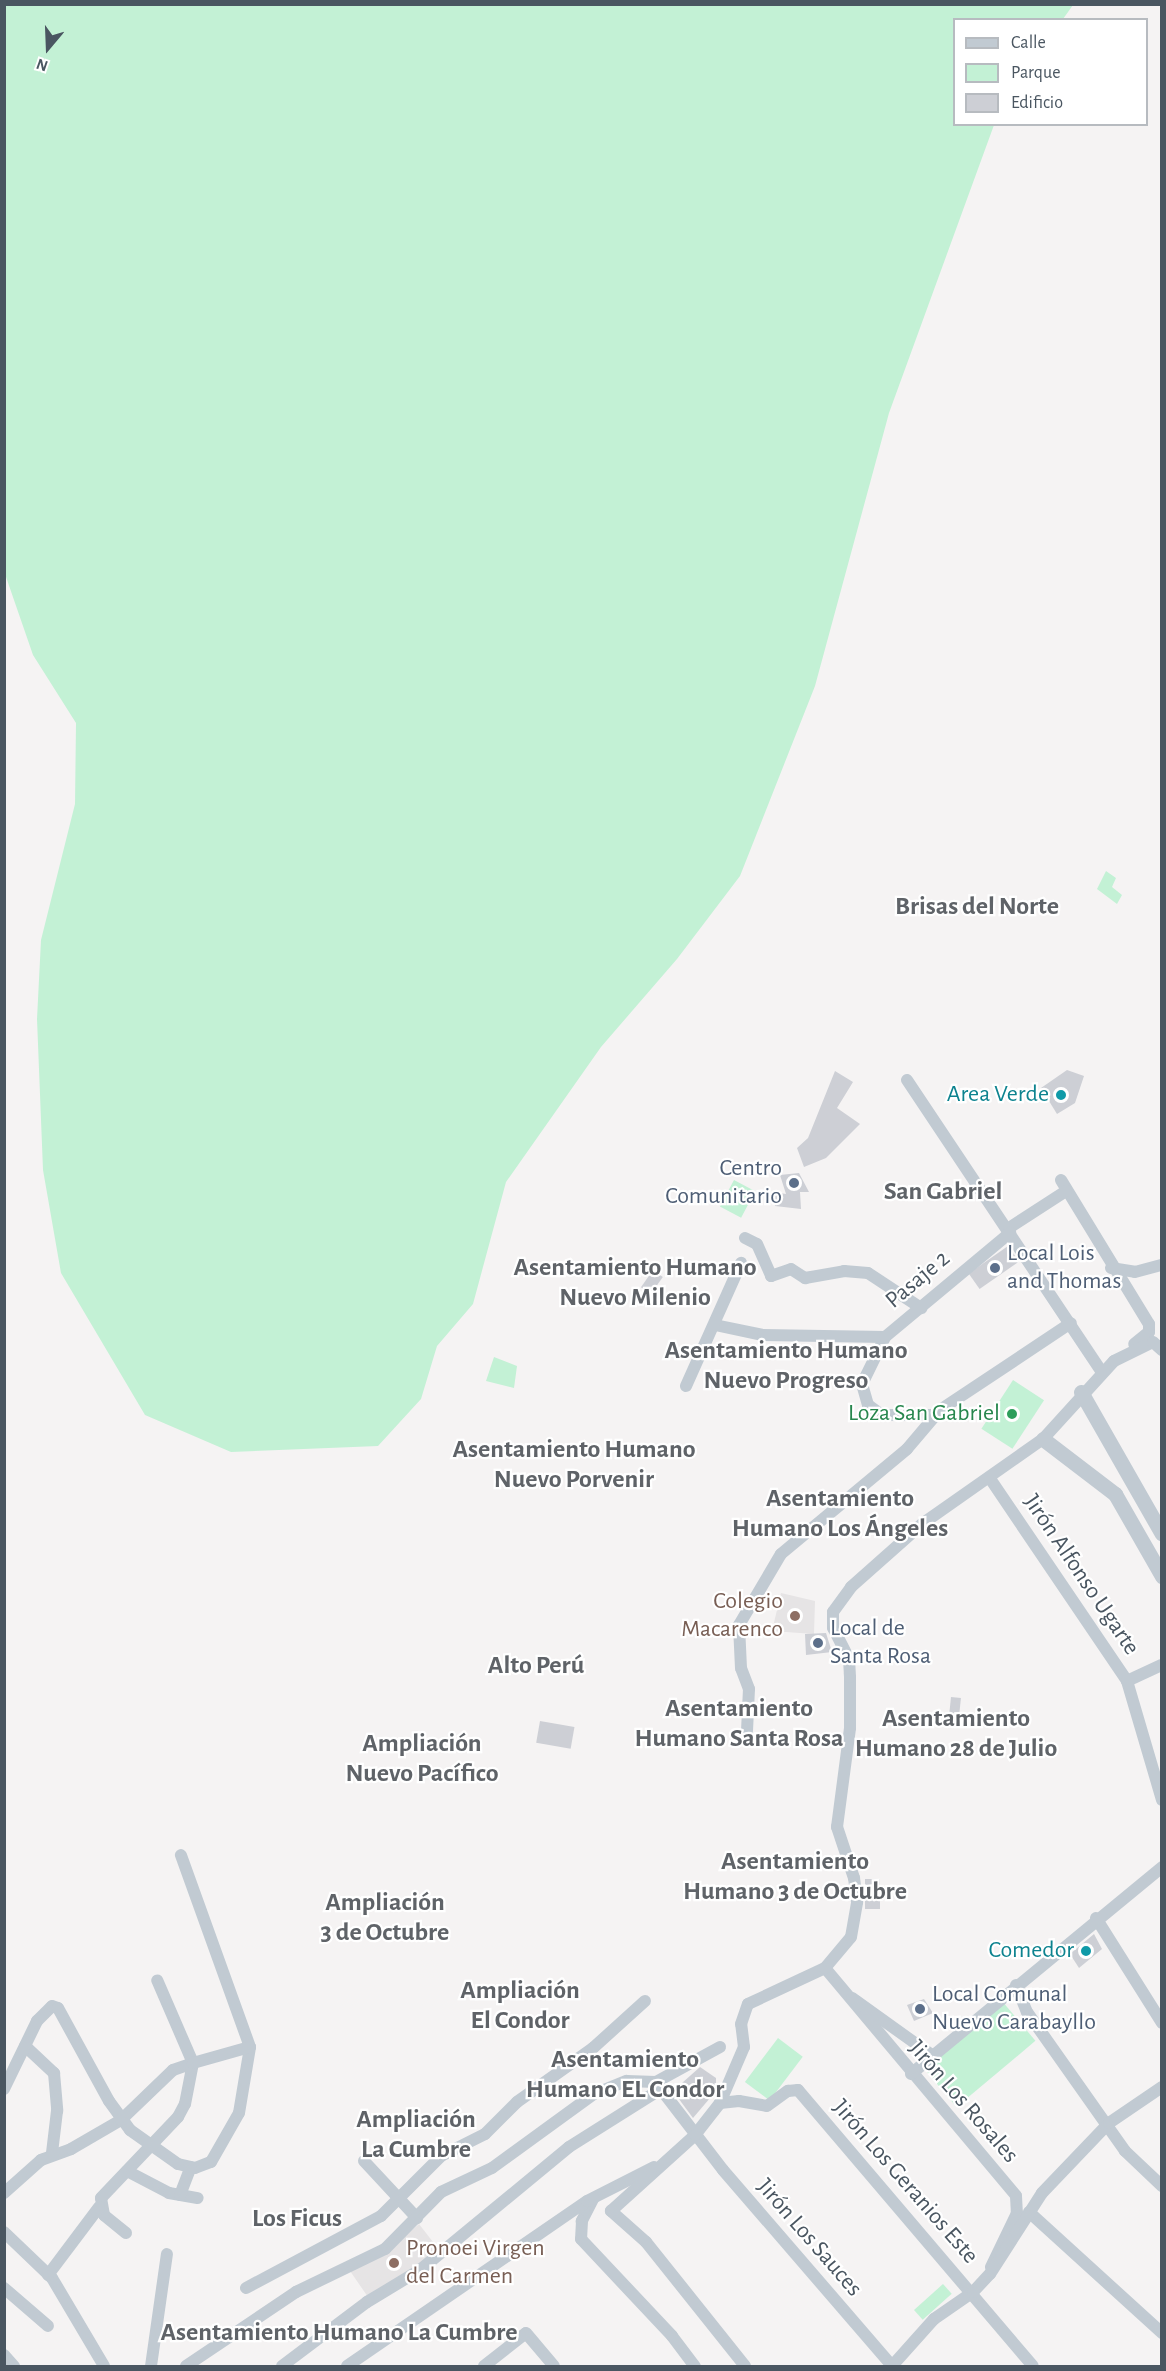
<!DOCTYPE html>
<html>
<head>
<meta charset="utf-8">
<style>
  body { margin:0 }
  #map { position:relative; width:1166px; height:2371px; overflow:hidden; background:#f5f3f3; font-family:"Alegreya Sans",sans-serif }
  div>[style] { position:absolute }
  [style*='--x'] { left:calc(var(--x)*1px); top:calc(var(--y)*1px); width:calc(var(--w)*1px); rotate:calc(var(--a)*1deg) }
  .education>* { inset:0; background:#e6e4e5 }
  .green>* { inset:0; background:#c3f1d5; transform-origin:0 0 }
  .building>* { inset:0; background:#cdcfd5; transform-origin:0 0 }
  .minor>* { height:12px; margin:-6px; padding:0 6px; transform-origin:6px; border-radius:6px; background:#c1cad2 }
  .tertiary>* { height:15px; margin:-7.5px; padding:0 7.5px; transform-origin:7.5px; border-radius:7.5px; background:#c1cad2 }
  .dots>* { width:16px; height:16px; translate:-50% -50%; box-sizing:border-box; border:3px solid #fff; border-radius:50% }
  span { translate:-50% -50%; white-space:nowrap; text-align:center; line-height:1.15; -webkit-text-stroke:4.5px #fff; paint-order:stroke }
  .culture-label { font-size:24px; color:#0d838f }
  .right { translate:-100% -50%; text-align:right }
  .service-label { font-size:24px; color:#4e5e75 }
  .left { translate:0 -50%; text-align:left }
  .street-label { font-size:24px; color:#4a5661 }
  .leisure-label { font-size:24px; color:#27864d }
  .education-label { font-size:24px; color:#785e54 }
  .neighbourhood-label { font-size:26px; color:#5f6368; font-weight:700 }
  .frame { position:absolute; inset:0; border:6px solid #4a5661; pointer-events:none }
  .legend { position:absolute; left:953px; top:18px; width:195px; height:108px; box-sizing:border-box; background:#fff; border:2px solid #b7bbc0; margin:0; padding:8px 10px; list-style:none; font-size:18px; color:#4a5661 }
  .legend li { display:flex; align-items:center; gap:12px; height:30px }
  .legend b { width:30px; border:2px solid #b7bbc0 }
  .north { position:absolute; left:18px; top:18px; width:60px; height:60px; -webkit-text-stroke:4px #fff; paint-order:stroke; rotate:199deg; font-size:16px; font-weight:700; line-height:24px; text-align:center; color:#4a5661 }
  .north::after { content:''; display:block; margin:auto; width:21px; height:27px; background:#4a5661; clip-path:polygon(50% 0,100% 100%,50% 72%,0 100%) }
</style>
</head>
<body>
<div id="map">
  <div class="education">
    <i style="clip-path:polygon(781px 1593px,815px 1601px,814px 1634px,772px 1631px)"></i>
    <i style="clip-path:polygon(419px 2224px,440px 2251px,368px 2297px,350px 2271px,389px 2250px)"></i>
  </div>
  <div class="green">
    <i style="clip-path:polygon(4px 5px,1073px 5px,1063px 19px,954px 20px,954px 124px,994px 125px,889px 413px,815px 686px,740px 876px,677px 959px,601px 1047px,506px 1182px,473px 1304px,437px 1346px,421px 1399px,378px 1446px,231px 1452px,145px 1415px,61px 1273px,43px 1170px,37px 1019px,41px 940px,75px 804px,76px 723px,33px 655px,5px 574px)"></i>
    <i style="clip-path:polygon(1106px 871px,1116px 878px,1112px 887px,1122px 895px,1117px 904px,1097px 889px)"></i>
    <i style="left:734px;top:1180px;width:24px;height:30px;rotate:28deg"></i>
    <i style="clip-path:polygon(494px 1357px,517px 1366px,514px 1388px,486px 1381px)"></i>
    <i style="left:1013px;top:1380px;width:37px;height:58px;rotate:33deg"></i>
    <i style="left:1002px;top:2001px;width:52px;height:103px;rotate:50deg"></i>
    <i style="left:778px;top:2038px;width:31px;height:55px;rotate:37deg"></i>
    <i style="left:943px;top:2284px;width:13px;height:39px;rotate:48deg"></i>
  </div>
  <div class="building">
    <i style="clip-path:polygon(1067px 1070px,1084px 1076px,1075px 1103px,1057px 1114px,1041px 1088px)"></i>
    <i style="clip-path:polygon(835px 1071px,853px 1082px,837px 1108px,860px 1124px,826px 1158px,804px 1167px,797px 1148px,808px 1138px)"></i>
    <i style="clip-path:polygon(799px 1173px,809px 1192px,800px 1192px,801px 1209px,775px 1206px,774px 1192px,786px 1194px,780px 1175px)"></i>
    <i style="left:1008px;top:1246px;width:19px;height:48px;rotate:55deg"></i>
    <i style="left:653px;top:1270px;width:12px;height:21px;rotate:35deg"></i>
    <i style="clip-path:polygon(826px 1633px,832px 1652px,806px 1655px,805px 1634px)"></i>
    <i style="left:951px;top:1697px;width:10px;height:22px;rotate:6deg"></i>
    <i style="left:540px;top:1721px;width:35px;height:22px;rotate:10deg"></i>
    <i style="left:865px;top:1879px;width:15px;height:30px"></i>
    <i style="clip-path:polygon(1094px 1934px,1102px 1949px,1079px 1968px,1070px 1954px)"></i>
    <i style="clip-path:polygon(924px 1999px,933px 2013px,914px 2021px,907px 2005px)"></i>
    <i style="clip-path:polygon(700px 2067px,716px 2078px,716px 2091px,693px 2118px,673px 2091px)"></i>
  </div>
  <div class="minor">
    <i style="--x:907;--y:1080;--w:350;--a:56.3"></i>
    <i style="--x:1061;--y:1180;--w:169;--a:58.6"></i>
    <i style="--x:1149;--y:1324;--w:8;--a:90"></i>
    <i style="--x:1149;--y:1332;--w:19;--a:141"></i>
    <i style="--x:1009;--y:1228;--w:68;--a:-33"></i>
    <i style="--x:745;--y:1238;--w:13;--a:27"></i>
    <i style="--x:757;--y:1244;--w:35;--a:66"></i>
    <i style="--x:771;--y:1276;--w:21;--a:-19"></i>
    <i style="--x:791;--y:1269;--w:17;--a:33"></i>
    <i style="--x:805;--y:1278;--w:40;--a:-10"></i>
    <i style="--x:844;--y:1271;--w:24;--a:5"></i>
    <i style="--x:868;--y:1273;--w:64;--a:33.4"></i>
    <i style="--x:1111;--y:1268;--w:24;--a:9"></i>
    <i style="--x:1135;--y:1272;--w:28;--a:-15"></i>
    <i style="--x:715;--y:1325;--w:49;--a:11.8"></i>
    <i style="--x:763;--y:1335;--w:122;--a:0.9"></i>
    <i style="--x:686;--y:1386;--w:135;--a:-65.9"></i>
    <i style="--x:935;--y:1415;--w:53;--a:180"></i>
    <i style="--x:882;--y:1415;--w:17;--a:-144"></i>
    <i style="--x:868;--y:1405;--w:22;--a:-106"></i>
    <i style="--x:862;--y:1384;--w:52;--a:-63.9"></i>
    <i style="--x:885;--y:1337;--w:163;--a:-39.8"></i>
    <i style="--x:991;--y:1480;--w:243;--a:55.9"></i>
    <i style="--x:1127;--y:1681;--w:124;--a:73.6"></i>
    <i style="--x:1127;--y:1681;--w:38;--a:-25"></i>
    <i style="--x:747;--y:1731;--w:42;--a:-87.3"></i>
    <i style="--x:749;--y:1689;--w:22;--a:-111"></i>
    <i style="--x:741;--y:1668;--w:43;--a:-92.7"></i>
    <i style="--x:739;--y:1625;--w:82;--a:-59.4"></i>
    <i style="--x:781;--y:1554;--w:164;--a:-39.8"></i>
    <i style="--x:907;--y:1449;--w:51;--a:-49.8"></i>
    <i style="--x:940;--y:1410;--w:157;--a:-33.6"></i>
    <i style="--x:1096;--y:1918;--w:124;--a:57.8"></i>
    <i style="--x:825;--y:1968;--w:297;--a:50"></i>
    <i style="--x:1016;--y:2196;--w:17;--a:87"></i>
    <i style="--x:1017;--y:2213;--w:60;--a:115.7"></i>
    <i style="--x:1016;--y:1985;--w:29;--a:68"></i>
    <i style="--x:1027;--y:2012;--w:170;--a:54.8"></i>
    <i style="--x:1125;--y:2151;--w:51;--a:43.4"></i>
    <i style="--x:852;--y:1998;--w:100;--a:35.6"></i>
    <i style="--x:25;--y:2046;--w:40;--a:43"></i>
    <i style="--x:54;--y:2073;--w:38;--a:85"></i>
    <i style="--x:57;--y:2111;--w:42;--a:96.8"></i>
    <i style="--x:911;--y:2074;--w:325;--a:-39.5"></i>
    <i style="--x:657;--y:2084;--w:108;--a:52.5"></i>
    <i style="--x:723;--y:2170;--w:259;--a:49.2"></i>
    <i style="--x:4;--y:2089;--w:76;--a:-64.1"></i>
    <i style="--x:37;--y:2021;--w:21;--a:-45"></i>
    <i style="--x:52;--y:2006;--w:6;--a:18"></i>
    <i style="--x:58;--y:2008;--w:106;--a:61.3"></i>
    <i style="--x:109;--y:2101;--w:36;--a:54"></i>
    <i style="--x:130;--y:2130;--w:59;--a:35.3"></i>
    <i style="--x:178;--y:2164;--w:17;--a:13"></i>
    <i style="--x:195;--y:2168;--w:17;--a:-21"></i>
    <i style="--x:211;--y:2162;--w:56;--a:-60.3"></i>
    <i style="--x:239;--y:2113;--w:67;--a:-80.5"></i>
    <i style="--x:250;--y:2047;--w:204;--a:-109.8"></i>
    <i style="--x:720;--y:2103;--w:19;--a:-6"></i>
    <i style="--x:739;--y:2101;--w:28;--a:10"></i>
    <i style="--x:767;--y:2106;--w:26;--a:-36"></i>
    <i style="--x:788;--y:2091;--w:10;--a:-6"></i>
    <i style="--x:798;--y:2090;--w:362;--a:49.6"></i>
    <i style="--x:364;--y:2161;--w:78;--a:47.1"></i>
    <i style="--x:127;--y:2171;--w:47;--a:27.6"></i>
    <i style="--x:169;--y:2193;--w:29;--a:10"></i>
    <i style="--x:4;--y:2193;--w:50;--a:-41.7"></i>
    <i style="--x:41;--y:2160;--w:32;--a:-20"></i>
    <i style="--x:71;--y:2149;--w:58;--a:-30.1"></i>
    <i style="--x:121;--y:2120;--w:72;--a:-43.9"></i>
    <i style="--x:173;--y:2070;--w:21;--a:-19"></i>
    <i style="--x:193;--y:2063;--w:90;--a:-113.4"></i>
    <i style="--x:180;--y:2195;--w:30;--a:-69"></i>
    <i style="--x:593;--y:2199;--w:25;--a:117"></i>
    <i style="--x:582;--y:2221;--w:18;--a:93"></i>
    <i style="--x:581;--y:2239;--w:133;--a:46.8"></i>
    <i style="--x:672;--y:2336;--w:38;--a:53"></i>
    <i style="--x:1029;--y:2212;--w:180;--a:42.3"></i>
    <i style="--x:4;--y:2232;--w:66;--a:43.8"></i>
    <i style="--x:52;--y:2278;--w:102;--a:59.4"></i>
    <i style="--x:126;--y:2233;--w:28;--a:-141"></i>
    <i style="--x:104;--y:2215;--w:17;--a:-100"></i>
    <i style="--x:101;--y:2198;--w:112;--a:-46.5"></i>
    <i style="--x:178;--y:2117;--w:15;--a:-62"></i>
    <i style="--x:185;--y:2104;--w:42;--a:-79"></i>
    <i style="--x:193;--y:2063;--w:59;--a:-15.7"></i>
    <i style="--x:48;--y:2275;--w:85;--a:-53.1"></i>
    <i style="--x:4;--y:2288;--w:58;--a:40.8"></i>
    <i style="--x:246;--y:2288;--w:153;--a:-28.1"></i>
    <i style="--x:381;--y:2216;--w:85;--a:-45"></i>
    <i style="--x:441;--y:2156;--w:49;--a:-26.6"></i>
    <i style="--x:485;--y:2134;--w:45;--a:-45"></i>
    <i style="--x:517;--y:2102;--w:93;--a:-35.4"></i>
    <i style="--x:593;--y:2048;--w:70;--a:-42.1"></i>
    <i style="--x:4;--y:2355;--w:15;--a:48"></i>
    <i style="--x:151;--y:2366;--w:113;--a:-81.9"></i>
    <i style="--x:186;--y:2366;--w:133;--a:-33.9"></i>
    <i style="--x:296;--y:2292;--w:99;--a:-25.8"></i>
    <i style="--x:385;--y:2249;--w:80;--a:-45.5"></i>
    <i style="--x:441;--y:2192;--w:56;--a:-25.2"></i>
    <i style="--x:492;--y:2168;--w:126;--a:-36"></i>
    <i style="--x:594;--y:2094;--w:35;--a:-22"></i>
    <i style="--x:627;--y:2081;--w:29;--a:2"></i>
    <i style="--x:656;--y:2082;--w:73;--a:-28.7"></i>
    <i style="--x:282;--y:2366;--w:106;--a:-37"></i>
    <i style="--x:367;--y:2302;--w:62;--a:-31.1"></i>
    <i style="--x:420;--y:2270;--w:193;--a:-39.5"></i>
    <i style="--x:569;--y:2147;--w:109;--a:-32.2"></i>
    <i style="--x:347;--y:2366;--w:291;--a:-34.5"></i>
    <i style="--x:587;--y:2201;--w:75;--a:-26.9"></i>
    <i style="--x:484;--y:2366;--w:53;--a:-38.2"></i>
    <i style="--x:526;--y:2333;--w:43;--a:49.7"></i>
    <i style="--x:745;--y:2366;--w:159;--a:-128.6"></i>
    <i style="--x:646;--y:2242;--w:47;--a:-138.5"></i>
    <i style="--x:611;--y:2211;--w:113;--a:-42.1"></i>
    <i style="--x:695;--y:2135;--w:41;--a:-52"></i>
    <i style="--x:720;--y:2103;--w:61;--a:-66.8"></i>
    <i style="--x:744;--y:2047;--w:23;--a:-97"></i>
    <i style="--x:741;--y:2024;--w:21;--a:-71"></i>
    <i style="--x:748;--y:2004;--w:85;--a:-25.1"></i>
    <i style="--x:825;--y:1968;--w:40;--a:-50"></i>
    <i style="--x:851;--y:1937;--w:36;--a:-80"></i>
    <i style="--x:857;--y:1902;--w:24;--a:-97"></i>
    <i style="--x:854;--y:1878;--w:54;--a:-108.4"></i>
    <i style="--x:837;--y:1827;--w:100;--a:-82.5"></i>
    <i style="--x:850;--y:1728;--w:51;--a:-90"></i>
    <i style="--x:850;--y:1677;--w:18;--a:-93"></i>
    <i style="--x:849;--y:1659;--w:35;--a:-117"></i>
    <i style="--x:833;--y:1628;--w:16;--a:-90"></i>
    <i style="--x:833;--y:1612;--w:31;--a:-54"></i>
    <i style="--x:851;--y:1587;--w:95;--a:-41.6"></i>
    <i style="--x:922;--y:1524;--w:148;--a:-35.1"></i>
    <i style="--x:1043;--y:1439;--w:105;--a:-47.7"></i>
    <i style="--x:1114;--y:1361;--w:43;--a:-26"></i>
    <i style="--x:1153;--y:1342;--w:12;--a:42"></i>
    <i style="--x:892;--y:2366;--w:63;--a:-48.2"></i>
    <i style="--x:934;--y:2319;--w:47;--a:-34.7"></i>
    <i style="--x:973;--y:2292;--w:25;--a:-47"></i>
    <i style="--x:990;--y:2274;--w:96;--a:-57.3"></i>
    <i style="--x:1042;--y:2193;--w:97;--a:-46.3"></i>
    <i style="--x:1109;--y:2123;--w:64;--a:-34.2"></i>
  </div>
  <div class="tertiary">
    <i style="--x:1081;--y:1392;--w:163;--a:60.3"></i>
    <i style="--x:1043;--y:1439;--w:91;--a:37.4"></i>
    <i style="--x:1115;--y:1494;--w:95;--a:60.2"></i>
  </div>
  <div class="dots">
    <i style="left:1061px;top:1095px;background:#0f9aa8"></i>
    <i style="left:794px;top:1183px;background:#5c6f8a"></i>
    <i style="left:995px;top:1268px;background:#5c6f8a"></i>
    <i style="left:1012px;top:1414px;background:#2e9e5b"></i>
    <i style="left:795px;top:1616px;background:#8d6e63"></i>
    <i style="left:818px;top:1643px;background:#5c6f8a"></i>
    <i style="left:1086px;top:1951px;background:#0f9aa8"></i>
    <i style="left:920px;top:2009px;background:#5c6f8a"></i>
    <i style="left:394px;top:2263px;background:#8d6e63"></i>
  </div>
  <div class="culture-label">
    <span class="right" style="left:1049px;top:1095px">Area Verde</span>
    <span class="right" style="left:1074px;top:1951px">Comedor</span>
  </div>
  <div class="service-label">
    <span class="right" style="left:782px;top:1183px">Centro<br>Comunitario</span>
    <span class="left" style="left:1007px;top:1268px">Local Lois<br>and Thomas</span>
    <span class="left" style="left:830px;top:1643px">Local de<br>Santa Rosa</span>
    <span class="left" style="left:932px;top:2009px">Local Comunal<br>Nuevo Carabayllo</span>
  </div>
  <div class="street-label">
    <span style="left:918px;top:1280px;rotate:-40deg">Pasaje 2</span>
    <span style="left:1081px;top:1575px;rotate:56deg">Jirón Alfonso Ugarte</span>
    <span style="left:963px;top:2102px;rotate:49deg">Jirón Los Rosales</span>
    <span style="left:905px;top:2182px;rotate:49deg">Jirón Los Geranios Este</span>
    <span style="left:809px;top:2238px;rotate:49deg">Jirón Los Sauces</span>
  </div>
  <div class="leisure-label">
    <span class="right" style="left:1000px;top:1414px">Loza San Gabriel</span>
  </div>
  <div class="education-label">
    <span class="right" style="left:783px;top:1616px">Colegio<br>Macarenco</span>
    <span class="left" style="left:406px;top:2263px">Pronoei Virgen<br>del Carmen</span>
  </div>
  <div class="neighbourhood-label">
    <span style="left:977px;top:907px">Brisas del Norte</span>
    <span style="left:943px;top:1192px">San Gabriel</span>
    <span style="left:635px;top:1283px">Asentamiento Humano<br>Nuevo Milenio</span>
    <span style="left:786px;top:1366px">Asentamiento Humano<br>Nuevo Progreso</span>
    <span style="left:574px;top:1465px">Asentamiento Humano<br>Nuevo Porvenir</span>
    <span style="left:840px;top:1514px">Asentamiento<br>Humano Los Ángeles</span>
    <span style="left:536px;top:1666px">Alto Perú</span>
    <span style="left:739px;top:1724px">Asentamiento<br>Humano Santa Rosa</span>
    <span style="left:956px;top:1734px">Asentamiento<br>Humano 28 de Julio</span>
    <span style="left:422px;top:1759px">Ampliación<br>Nuevo Pacífico</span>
    <span style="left:795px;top:1877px">Asentamiento<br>Humano 3 de Octubre</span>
    <span style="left:385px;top:1918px">Ampliación<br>3 de Octubre</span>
    <span style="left:520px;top:2006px">Ampliación<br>El Condor</span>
    <span style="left:625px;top:2075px">Asentamiento<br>Humano EL Condor</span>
    <span style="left:416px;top:2135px">Ampliación<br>La Cumbre</span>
    <span style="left:297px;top:2219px">Los Ficus</span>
    <span style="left:339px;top:2333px">Asentamiento Humano La Cumbre</span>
  </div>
  <div class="frame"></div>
  <ul class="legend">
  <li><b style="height:8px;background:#c1cad2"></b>Calle</li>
  <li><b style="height:16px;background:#c3f1d5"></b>Parque</li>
  <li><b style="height:16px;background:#cdcfd5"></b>Edificio</li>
  </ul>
  <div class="north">N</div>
</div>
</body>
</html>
